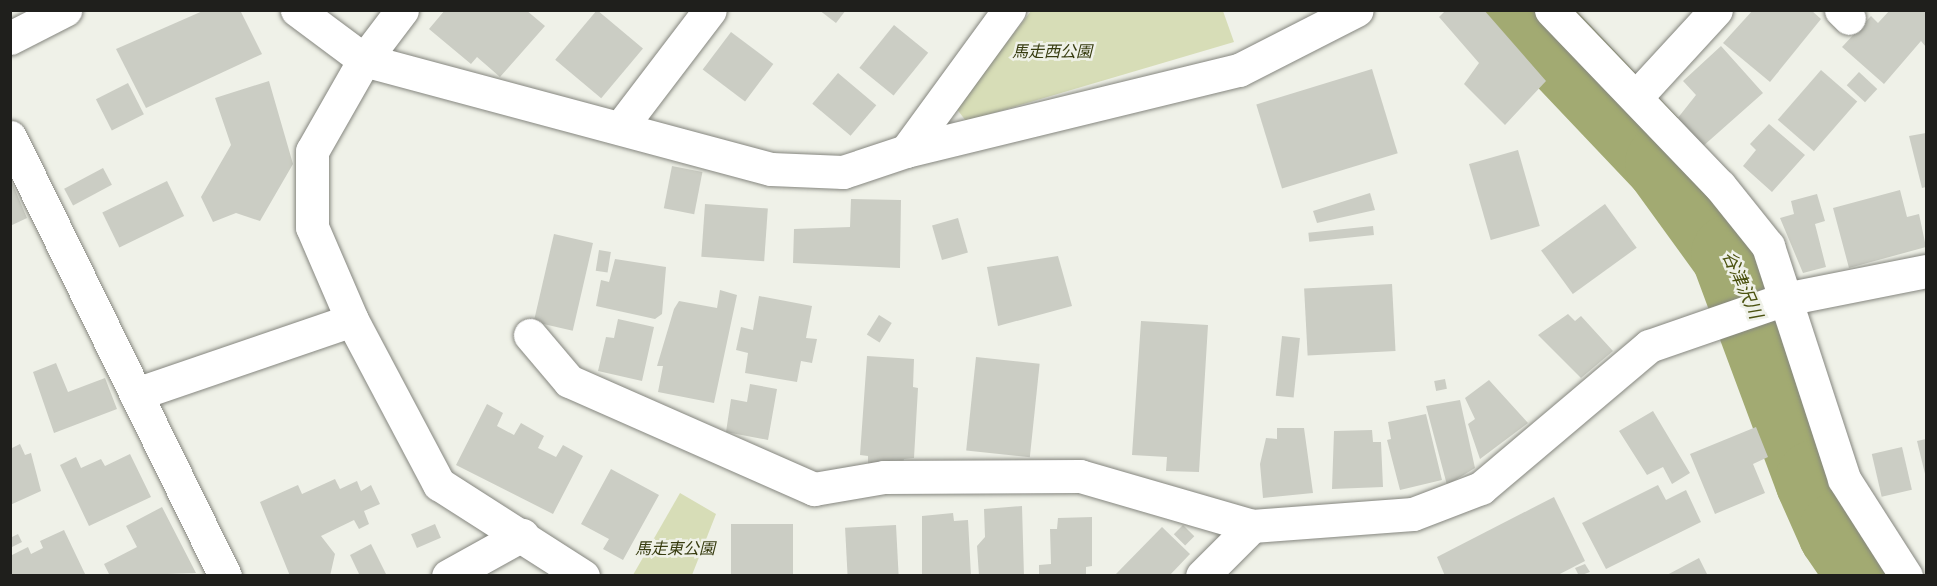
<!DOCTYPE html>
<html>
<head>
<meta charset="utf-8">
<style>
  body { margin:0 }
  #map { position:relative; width:1937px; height:586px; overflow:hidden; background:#eff1e8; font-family:"Roboto Serif","Noto Sans JP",serif }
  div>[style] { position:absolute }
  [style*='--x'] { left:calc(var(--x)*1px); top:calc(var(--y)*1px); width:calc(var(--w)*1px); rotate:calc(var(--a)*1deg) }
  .green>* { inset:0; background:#d7ddb7 }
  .river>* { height:81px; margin:-40.5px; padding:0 40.5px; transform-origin:40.5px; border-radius:40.5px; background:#a2aa72 }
  .building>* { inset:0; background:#cbcdc4; transform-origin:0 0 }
  .roads { filter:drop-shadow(0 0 2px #85867f) drop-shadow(0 0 2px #85867f) }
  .street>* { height:33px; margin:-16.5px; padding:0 16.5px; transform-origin:16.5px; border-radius:16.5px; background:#fff }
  span { translate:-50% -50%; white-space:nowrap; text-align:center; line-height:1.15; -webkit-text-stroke:5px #eff1e8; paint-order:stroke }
  .park-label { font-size:16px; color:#373c10; font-style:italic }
  .water-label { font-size:18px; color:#4b5210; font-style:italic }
  .frame { position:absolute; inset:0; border:12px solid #1f1f1c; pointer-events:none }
</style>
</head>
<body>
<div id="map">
  <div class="green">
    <i style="clip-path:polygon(1031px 11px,1223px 11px,1234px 42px,966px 121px,956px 108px)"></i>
    <i style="clip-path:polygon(680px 493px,716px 514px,692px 575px,633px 575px)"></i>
  </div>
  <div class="river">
    <i style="--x:1520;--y:10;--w:211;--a:46.5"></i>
    <i style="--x:1665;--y:163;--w:112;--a:54"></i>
    <i style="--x:1731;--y:254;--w:241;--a:69.6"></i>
    <i style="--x:1815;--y:480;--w:57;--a:66.1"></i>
    <i style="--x:1838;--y:532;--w:53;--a:55.7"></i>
  </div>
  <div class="building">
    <i style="clip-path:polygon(205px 10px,240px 10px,262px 54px,146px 108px,116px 49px)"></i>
    <i style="clip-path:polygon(445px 10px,526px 10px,545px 26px,500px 77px,477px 57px,471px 64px,429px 29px)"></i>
    <i style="left:597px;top:10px;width:60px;height:65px;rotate:40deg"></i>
    <i style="clip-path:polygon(819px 10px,846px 10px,836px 23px)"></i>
    <i style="clip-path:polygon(1446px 10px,1484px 10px,1546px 81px,1505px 125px,1464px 84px,1479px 63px,1439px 17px)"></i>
    <i style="clip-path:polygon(1753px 10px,1811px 10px,1821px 19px,1770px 82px,1723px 43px)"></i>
    <i style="clip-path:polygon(1890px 10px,1926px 10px,1926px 47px,1921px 41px,1884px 84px,1842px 47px,1871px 16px,1878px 23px)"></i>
    <i style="left:894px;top:25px;width:44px;height:55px;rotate:39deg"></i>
    <i style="left:731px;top:32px;width:53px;height:47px;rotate:37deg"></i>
    <i style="clip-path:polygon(1721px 46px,1763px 93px,1702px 147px,1677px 119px,1696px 95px,1683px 81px)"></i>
    <i style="left:1372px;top:69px;width:88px;height:121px;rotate:73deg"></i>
    <i style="left:1821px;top:70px;width:48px;height:66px;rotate:41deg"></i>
    <i style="left:1859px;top:72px;width:25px;height:18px;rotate:43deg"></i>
    <i style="left:838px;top:73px;width:50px;height:40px;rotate:40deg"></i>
    <i style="clip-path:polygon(269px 81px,293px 164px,260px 221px,236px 213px,213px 222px,201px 197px,231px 145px,215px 98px)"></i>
    <i style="left:128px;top:83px;width:35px;height:36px;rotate:63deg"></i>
    <i style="clip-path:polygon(1769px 124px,1805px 155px,1772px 192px,1743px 166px,1756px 150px,1750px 144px)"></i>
    <i style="clip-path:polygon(1926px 133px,1926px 187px,1922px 188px,1909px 136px)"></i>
    <i style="left:1518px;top:150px;width:79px;height:51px;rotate:74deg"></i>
    <i style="left:672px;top:166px;width:31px;height:43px;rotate:11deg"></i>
    <i style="left:103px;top:168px;width:19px;height:44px;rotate:62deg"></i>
    <i style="clip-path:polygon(10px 178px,27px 218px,10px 226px)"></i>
    <i style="left:167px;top:181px;width:39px;height:72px;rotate:64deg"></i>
    <i style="clip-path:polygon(1900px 190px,1907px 217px,1919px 214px,1926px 247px,1849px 268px,1833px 208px)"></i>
    <i style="clip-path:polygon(1370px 193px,1375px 210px,1317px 223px,1313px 211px)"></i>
    <i style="clip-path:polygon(1817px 194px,1825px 221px,1815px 224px,1826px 267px,1803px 273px,1780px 218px,1794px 214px,1791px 201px)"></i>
    <i style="clip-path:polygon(851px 199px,901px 200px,900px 268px,793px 263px,794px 229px,850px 227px)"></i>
    <i style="left:705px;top:204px;width:63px;height:53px;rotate:4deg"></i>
    <i style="left:1605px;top:204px;width:54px;height:79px;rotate:54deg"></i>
    <i style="left:958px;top:218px;width:36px;height:27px;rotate:74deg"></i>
    <i style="left:1373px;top:226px;width:9px;height:65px;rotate:84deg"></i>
    <i style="left:554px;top:234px;width:40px;height:90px;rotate:13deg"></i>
    <i style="left:599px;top:250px;width:12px;height:21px;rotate:9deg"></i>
    <i style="clip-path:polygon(1058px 256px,1072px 306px,998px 326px,987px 267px)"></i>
    <i style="clip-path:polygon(615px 259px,666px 267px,662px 314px,655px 319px,596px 306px,601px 280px,609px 282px)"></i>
    <i style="left:1392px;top:284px;width:67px;height:88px;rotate:87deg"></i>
    <i style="clip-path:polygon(720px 290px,737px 295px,714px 403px,658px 392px,663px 366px,657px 366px,674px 309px,679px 301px,717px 308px)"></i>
    <i style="clip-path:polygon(759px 296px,812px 306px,806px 338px,817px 339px,812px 363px,801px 361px,797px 382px,745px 373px,748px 353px,736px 350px,741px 327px,753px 330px)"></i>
    <i style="clip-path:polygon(1568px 314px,1575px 321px,1581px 316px,1613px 351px,1581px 378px,1538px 335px)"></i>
    <i style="left:879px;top:315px;width:15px;height:23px;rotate:32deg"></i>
    <i style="clip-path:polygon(618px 319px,654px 327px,642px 381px,598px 371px,606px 337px,614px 338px)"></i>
    <i style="clip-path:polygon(1141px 321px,1208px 325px,1199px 472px,1166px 471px,1167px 457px,1132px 455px)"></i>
    <i style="left:1282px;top:336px;width:18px;height:60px;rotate:6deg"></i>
    <i style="clip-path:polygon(867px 356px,914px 359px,913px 387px,918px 388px,914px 458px,904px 459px,903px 465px,868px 464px,868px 456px,860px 455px)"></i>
    <i style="left:976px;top:357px;width:64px;height:94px;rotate:6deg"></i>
    <i style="clip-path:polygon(56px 363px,68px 392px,105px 378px,117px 409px,54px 433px,33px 372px)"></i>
    <i style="left:1445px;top:379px;width:10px;height:11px;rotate:79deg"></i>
    <i style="clip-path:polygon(1489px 380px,1528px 423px,1480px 459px,1468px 424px,1475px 419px,1465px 398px)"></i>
    <i style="clip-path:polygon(750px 384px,777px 389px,768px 440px,726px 432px,731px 399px,747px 402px)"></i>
    <i style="clip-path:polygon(1460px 400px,1475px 468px,1447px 485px,1426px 406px)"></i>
    <i style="clip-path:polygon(487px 404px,503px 413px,497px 426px,514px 435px,521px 423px,544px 436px,538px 448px,556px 457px,563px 445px,583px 456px,553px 514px,456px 465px)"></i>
    <i style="clip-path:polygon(1653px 411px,1690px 473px,1672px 484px,1663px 467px,1647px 475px,1619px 431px)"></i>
    <i style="clip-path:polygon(1426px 414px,1442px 480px,1400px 490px,1387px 440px,1391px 439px,1388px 422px)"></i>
    <i style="clip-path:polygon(1756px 427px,1768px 457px,1753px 464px,1765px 493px,1715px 514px,1690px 454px)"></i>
    <i style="clip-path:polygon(1277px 428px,1304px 428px,1313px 493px,1263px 498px,1260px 464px,1266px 438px,1277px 439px)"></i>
    <i style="clip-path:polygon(1372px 430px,1373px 442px,1381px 442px,1383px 487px,1332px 489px,1334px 431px)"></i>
    <i style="clip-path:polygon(1926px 439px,1926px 478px,1917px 441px)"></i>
    <i style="clip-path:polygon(20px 444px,25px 455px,31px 453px,41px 491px,10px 505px,10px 449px)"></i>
    <i style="left:1902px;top:447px;width:44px;height:31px;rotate:77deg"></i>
    <i style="clip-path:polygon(130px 454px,151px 497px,89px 526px,60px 465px,76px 457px,81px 468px,101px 459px,105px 466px)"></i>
    <i style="clip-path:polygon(611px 469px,659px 495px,623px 560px,603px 549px,609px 539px,581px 524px)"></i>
    <i style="clip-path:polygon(335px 479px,340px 489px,357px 481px,361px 491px,371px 485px,380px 504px,364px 511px,369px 524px,359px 529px,354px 520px,321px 536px,335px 554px,330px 576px,290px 576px,260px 502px,298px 485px,302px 494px)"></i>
    <i style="clip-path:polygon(1658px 485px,1666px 500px,1686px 490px,1701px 522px,1606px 569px,1582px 523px)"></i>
    <i style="clip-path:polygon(1554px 497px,1585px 561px,1556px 576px,1445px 576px,1437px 557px)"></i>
    <i style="clip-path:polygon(1022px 506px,1024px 576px,979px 576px,977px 546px,985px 537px,984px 509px)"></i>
    <i style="clip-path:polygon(162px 507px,196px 573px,110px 576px,104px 564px,137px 547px,126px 526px)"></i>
    <i style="clip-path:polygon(953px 513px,954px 521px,968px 520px,971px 576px,922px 576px,922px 516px)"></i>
    <i style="clip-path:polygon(1092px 517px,1092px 566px,1086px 567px,1086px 576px,1039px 576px,1039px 565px,1051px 564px,1050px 529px,1057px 529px,1058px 518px)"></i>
    <i style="left:435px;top:524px;width:15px;height:26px;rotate:67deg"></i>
    <i style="left:793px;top:524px;width:52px;height:62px;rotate:90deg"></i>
    <i style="left:896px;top:525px;width:51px;height:51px;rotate:87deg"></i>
    <i style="left:1183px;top:525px;width:16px;height:13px;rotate:45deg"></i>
    <i style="clip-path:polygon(1162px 527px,1190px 554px,1169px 576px,1114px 576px)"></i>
    <i style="clip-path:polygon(64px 530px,86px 576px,10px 576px,10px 556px,28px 547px,31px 554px,43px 548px,40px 541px)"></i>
    <i style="clip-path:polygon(18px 534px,22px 542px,10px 548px,10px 538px)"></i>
    <i style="clip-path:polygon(371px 544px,387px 576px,360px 576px,350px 555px)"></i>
    <i style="clip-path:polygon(1699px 558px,1708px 576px,1665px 576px)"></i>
    <i style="clip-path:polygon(1585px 564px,1590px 572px,1579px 576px,1575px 568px)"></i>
  </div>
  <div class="roads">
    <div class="street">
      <i style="--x:297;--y:10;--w:84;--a:36.7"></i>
      <i style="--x:364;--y:60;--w:421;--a:15"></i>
      <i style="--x:771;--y:169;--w:72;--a:2.4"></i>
      <i style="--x:843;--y:172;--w:66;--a:-18.4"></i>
      <i style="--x:906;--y:151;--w:175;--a:-53.9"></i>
      <i style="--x:402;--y:10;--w:63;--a:127.2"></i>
      <i style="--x:364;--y:60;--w:105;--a:119.7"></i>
      <i style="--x:312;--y:151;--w:76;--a:90"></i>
      <i style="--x:312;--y:227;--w:101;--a:66.7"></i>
      <i style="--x:352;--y:320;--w:186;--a:62.1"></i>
      <i style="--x:439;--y:484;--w:171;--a:32.6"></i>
      <i style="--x:1551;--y:10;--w:244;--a:46.2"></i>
      <i style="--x:1720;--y:186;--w:77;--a:51.3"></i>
      <i style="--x:1768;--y:246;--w:245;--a:71.9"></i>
      <i style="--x:1844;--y:479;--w:115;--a:57.4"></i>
      <i style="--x:1841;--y:10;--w:11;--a:45"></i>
      <i style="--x:10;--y:38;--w:62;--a:-27"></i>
      <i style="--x:1636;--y:97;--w:118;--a:-47.4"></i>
      <i style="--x:620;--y:128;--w:148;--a:-52.7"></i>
      <i style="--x:10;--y:137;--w:489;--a:63.9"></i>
      <i style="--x:906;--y:151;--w:343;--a:-13.7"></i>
      <i style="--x:1239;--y:70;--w:132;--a:-27"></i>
      <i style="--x:530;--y:335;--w:60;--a:49.7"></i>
      <i style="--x:569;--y:381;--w:268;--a:23.8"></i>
      <i style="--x:814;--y:489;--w:71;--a:-9.7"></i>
      <i style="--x:884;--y:477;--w:196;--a:-0.3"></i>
      <i style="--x:1080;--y:476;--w:179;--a:16.2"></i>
      <i style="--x:136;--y:394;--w:228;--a:-18.9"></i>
      <i style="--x:448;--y:576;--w:85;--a:-29"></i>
      <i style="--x:1202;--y:576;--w:71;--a:-45"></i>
      <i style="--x:1252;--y:526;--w:161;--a:-4.3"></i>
      <i style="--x:1413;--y:514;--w:73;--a:-20.9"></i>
      <i style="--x:1481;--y:488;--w:220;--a:-40.2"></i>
      <i style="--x:1649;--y:346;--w:144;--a:-19.1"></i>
      <i style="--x:1785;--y:299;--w:144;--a:-11.2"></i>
    </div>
  </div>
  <div class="park-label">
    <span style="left:1052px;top:52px">馬走西公園</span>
    <span style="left:675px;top:549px">馬走東公園</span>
  </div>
  <div class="water-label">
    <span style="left:1742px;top:285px;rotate:66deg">谷津沢川</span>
  </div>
  <div class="frame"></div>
</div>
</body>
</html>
